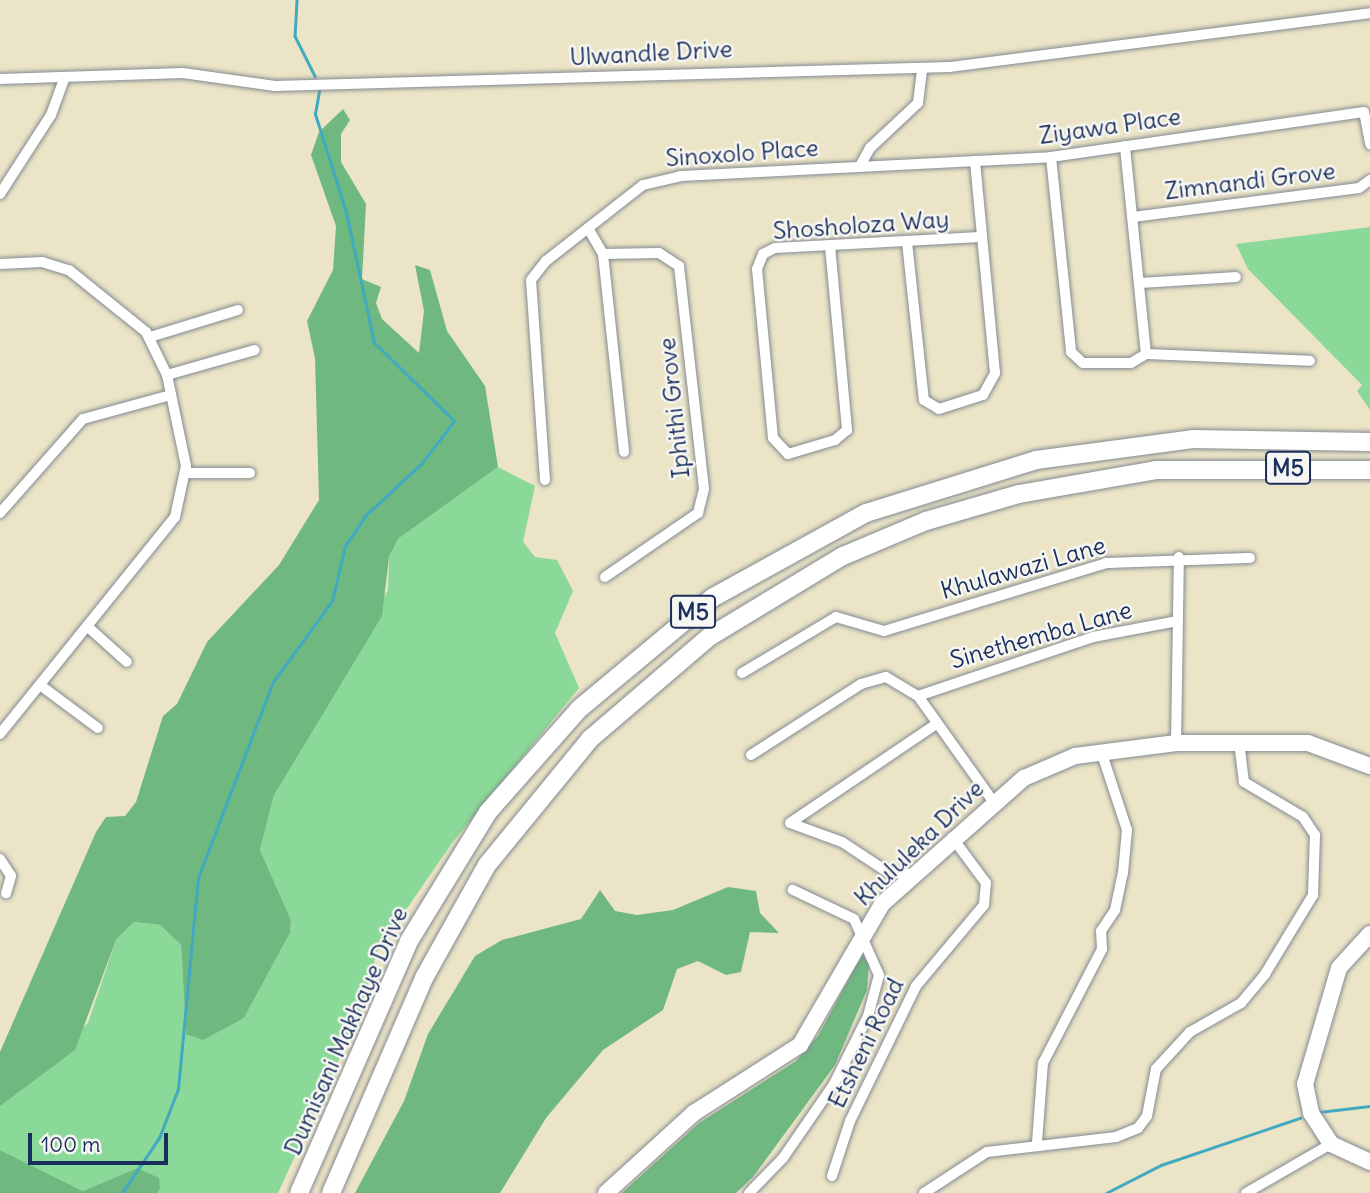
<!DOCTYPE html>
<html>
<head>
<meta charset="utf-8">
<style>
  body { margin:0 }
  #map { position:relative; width:1370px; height:1193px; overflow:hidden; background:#ebe4c6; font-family:Delius,sans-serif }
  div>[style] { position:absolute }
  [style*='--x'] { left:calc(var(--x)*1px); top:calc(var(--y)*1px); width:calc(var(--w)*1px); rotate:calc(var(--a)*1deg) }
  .green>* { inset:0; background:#8ad998 }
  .forest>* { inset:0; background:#6fb980 }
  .stream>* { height:2.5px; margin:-1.25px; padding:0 1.25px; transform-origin:1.25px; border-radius:1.25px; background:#41aac1 }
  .roads { filter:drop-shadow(0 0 2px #838a92) drop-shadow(0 0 2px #838a92) }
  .street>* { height:10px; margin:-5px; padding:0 5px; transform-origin:5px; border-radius:5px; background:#fff }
  .secondary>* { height:16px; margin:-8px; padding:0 8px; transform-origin:8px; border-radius:8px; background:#fff }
  .primary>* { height:18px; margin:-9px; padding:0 9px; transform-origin:9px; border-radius:9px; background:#fff }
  span { translate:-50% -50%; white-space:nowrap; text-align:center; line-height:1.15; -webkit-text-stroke:5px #f6f6f2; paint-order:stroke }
  .shield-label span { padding:2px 5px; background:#f6f6f2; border:2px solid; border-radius:5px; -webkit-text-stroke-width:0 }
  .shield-label { font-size:23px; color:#1b2f5e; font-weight:700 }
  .street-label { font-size:24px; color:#1b2f5e }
  .scale { position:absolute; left:28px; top:1133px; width:140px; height:32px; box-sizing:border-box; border:4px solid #1b2f5e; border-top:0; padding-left:9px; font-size:21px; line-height:24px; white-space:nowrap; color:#1b2f5e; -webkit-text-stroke:5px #f6f6f2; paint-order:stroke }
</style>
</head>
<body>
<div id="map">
  <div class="green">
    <i style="clip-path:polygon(1370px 227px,1370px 410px,1357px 391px,1362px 385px,1248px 269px,1236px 244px)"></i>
    <i style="clip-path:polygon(498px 467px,535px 486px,523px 542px,535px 557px,557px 560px,573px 591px,555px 633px,579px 688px,452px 843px,377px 952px,359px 1016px,278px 1193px,158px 1193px,137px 1168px,83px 1191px,0 1150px,0 1106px,88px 1023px,116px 940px,134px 922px,160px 925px,181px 945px,186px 1034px,244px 1018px,290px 933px,291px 920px,260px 850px,274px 795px,388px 590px,389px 557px,398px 539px)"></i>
  </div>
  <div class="forest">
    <i style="clip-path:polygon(343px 109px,350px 120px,341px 134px,341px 162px,366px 204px,362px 279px,381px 287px,376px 303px,382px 319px,419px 353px,424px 311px,415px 265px,430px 270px,447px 331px,485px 386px,498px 467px,398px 539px,389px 557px,382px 616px,274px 795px,260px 850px,291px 920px,290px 933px,244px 1018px,203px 1040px,186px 1034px,181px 945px,160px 925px,134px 922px,116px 940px,75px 1050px,0 1106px,0 1052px,96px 832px,106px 817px,125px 816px,136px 802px,163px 716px,177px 704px,207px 642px,279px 565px,319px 500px,315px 358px,307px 321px,333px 270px,336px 226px,311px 155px,319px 132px)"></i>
    <i style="clip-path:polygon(728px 887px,756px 891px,760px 913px,779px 933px,750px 932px,741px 972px,726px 975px,698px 961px,677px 969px,663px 1010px,603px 1050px,546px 1118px,500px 1193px,355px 1193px,404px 1101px,428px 1034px,475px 956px,502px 940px,581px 919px,600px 890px,615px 911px,637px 915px,673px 910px)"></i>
    <i style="clip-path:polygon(862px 955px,869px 963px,867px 990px,835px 1065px,753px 1177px,736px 1193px,622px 1193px,699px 1123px,796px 1061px,818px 1036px)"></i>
    <i style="clip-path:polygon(0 1150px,83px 1191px,137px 1168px,159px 1178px,160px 1188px,158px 1193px,0 1193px)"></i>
  </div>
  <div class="stream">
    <i style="--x:297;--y:0;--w:36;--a:93"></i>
    <i style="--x:295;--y:36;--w:45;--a:63.4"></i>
    <i style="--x:1319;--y:1112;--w:51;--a:-6.7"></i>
    <i style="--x:122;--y:1193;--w:66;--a:-56.1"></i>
    <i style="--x:159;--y:1138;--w:53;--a:-68.8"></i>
    <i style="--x:178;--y:1089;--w:212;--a:-84.6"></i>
    <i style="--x:198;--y:878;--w:210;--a:-69.1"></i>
    <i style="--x:273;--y:682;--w:100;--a:-53.9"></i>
    <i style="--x:332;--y:601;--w:57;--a:-76.7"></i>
    <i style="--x:345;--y:546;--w:37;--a:-56"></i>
    <i style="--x:366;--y:515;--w:76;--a:-42.9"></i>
    <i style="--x:422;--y:463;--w:53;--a:-52.7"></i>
    <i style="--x:454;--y:421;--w:112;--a:-135.7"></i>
    <i style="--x:374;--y:343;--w:134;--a:-102.1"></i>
    <i style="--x:346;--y:212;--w:103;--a:-107.6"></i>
    <i style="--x:315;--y:114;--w:23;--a:-80"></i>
    <i style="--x:1106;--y:1193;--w:62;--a:-27"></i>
    <i style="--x:1161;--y:1165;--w:147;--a:-18.7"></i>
  </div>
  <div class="roads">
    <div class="street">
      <i style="--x:0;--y:79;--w:183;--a:-1.9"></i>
      <i style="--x:183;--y:73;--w:93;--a:8"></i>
      <i style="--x:275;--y:86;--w:675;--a:-1.61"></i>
      <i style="--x:950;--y:67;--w:423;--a:-7.3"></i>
      <i style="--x:1051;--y:157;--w:196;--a:84.1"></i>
      <i style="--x:1071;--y:352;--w:16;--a:43"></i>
      <i style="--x:1083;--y:363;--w:48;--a:0"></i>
      <i style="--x:1131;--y:363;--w:17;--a:-31"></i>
      <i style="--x:1146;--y:354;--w:209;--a:-95.8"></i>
      <i style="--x:860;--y:166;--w:21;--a:-61"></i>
      <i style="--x:870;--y:148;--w:66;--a:-43.2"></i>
      <i style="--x:918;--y:103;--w:35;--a:-83"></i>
      <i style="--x:0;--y:194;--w:94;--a:-57.2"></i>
      <i style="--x:51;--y:115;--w:38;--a:-70"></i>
      <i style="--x:1133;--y:217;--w:228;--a:-7.3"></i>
      <i style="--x:1359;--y:188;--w:14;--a:-36"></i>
      <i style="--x:588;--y:228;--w:30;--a:60"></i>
      <i style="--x:603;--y:254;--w:199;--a:83.9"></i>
      <i style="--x:907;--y:242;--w:159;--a:83.9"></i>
      <i style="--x:924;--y:400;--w:17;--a:31"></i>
      <i style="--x:939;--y:409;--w:46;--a:-17.7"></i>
      <i style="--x:983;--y:395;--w:25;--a:-61"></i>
      <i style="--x:995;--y:373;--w:213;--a:-95.4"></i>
      <i style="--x:830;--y:246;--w:185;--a:84.7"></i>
      <i style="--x:847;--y:430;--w:16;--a:140"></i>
      <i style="--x:835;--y:440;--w:49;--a:163.4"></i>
      <i style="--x:788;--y:454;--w:22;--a:-133"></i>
      <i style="--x:773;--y:438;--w:170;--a:-95.4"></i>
      <i style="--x:757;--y:269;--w:16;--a:-68"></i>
      <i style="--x:763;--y:254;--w:13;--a:-27"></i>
      <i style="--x:775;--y:248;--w:205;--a:-3.1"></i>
      <i style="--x:603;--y:254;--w:56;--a:-1"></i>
      <i style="--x:659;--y:253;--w:24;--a:33"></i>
      <i style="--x:679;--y:266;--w:224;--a:83.6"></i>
      <i style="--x:704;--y:489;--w:25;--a:104"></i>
      <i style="--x:698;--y:513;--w:113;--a:145.5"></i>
      <i style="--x:0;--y:264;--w:42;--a:-2.7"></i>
      <i style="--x:42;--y:262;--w:28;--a:17"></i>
      <i style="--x:69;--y:270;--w:99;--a:38.8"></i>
      <i style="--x:146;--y:332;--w:48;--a:64"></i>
      <i style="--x:167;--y:375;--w:93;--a:78.2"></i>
      <i style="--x:186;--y:466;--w:52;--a:102.2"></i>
      <i style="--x:175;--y:517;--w:279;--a:128.9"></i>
      <i style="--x:1141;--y:283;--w:95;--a:-3.6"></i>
      <i style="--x:150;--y:337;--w:92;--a:-17.1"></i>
      <i style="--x:1146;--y:354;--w:164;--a:2.4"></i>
      <i style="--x:167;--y:375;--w:91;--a:-15.9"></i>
      <i style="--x:185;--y:473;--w:65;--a:0"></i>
      <i style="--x:545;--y:480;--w:200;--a:-94"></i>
      <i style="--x:531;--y:280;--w:24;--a:-52"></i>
      <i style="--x:546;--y:261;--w:123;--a:-38.1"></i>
      <i style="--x:643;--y:185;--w:39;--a:-13"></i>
      <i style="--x:681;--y:176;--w:370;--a:-2.9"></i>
      <i style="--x:1051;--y:157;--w:316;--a:-8.2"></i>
      <i style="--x:1364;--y:112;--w:33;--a:79"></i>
      <i style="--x:0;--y:513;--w:125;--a:-48.6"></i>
      <i style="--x:83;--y:419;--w:91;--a:-15.3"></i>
      <i style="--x:88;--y:627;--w:52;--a:41.9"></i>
      <i style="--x:742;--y:673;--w:109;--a:-30.8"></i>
      <i style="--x:836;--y:617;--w:50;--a:16.3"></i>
      <i style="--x:884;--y:631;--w:232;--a:-17"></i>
      <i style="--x:1106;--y:563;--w:144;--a:-2"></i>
      <i style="--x:40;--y:685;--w:72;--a:36.6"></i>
      <i style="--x:918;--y:696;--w:185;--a:-18.6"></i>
      <i style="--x:1093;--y:637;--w:86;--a:-10.7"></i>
      <i style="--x:1176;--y:743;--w:186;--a:-89.1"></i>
      <i style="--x:751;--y:755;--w:131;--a:-32.8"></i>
      <i style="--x:861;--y:684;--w:26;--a:-16"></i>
      <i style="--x:886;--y:677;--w:37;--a:31"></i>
      <i style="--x:918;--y:696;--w:129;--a:54.5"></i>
      <i style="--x:0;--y:859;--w:20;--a:57"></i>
      <i style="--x:11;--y:876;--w:18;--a:106"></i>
      <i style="--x:913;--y:874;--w:24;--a:-178"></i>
      <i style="--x:889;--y:873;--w:56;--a:-146.6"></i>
      <i style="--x:842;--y:842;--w:55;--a:-159.9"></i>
      <i style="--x:790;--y:823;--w:176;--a:-34.1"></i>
      <i style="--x:1037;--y:1142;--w:79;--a:-85.7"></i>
      <i style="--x:1043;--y:1063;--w:128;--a:-62.6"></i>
      <i style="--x:1102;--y:949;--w:18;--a:-93"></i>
      <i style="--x:1101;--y:931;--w:25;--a:-56"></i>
      <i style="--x:1115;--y:910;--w:38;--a:-78"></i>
      <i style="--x:1123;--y:873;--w:43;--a:-84.7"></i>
      <i style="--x:1127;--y:830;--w:83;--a:-108.2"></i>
      <i style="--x:832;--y:1176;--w:58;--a:-71.9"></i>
      <i style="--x:850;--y:1121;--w:150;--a:-63.9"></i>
      <i style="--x:916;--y:986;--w:106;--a:-50"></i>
      <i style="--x:984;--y:905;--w:22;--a:-85"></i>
      <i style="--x:986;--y:883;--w:57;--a:-126.5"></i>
      <i style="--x:749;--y:1193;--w:49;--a:-45.8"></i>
      <i style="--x:783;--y:1158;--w:90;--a:-55.4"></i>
      <i style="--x:834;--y:1084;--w:76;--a:-63.4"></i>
      <i style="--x:868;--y:1016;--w:42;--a:-75"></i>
      <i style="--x:879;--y:975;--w:61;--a:-114.1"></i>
      <i style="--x:854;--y:919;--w:68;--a:-154.6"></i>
      <i style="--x:924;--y:1193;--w:75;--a:-33.1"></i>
      <i style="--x:987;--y:1152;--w:130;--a:-6.6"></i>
      <i style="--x:1116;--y:1137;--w:24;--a:-22"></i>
      <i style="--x:1138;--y:1128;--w:15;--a:-53"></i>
      <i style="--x:1147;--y:1116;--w:48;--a:-79.2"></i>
      <i style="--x:1156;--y:1069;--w:50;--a:-47.4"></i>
      <i style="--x:1190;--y:1032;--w:59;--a:-29.6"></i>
      <i style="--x:1241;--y:1003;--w:38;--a:-50"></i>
      <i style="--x:1265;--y:974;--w:92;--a:-58.7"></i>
      <i style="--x:1313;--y:895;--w:60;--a:-88.1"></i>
      <i style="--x:1315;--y:835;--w:22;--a:-124"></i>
      <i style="--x:1303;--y:817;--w:69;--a:-149.3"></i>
      <i style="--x:1244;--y:782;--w:40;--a:-97.1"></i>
      <i style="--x:1246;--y:1193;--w:98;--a:-30"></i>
    </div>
    <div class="secondary">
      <i style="--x:1370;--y:934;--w:46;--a:132.4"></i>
      <i style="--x:1339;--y:968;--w:121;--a:106.3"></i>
      <i style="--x:1305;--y:1084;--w:30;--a:78"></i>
      <i style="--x:1311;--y:1113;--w:37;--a:57"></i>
      <i style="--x:1331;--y:1144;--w:43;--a:24.8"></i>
      <i style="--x:606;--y:1193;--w:119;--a:-42.3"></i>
      <i style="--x:694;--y:1113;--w:126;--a:-32.7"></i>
      <i style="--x:800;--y:1045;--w:163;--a:-59.8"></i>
      <i style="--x:882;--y:904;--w:190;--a:-41.6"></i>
      <i style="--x:1024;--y:778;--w:56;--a:-23.3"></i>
      <i style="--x:1075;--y:756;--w:102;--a:-7.3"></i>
      <i style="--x:1176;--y:743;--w:132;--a:0"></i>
      <i style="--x:1308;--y:743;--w:66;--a:20.4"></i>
    </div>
    <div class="primary">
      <i style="--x:299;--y:1193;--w:275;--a:-66.4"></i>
      <i style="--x:409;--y:941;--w:151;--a:-58.5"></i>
      <i style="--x:488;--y:812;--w:137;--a:-48.5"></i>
      <i style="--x:579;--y:709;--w:173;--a:-39.8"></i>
      <i style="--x:712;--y:598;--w:176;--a:-28.9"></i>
      <i style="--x:866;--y:513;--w:178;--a:-17.3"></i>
      <i style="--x:1036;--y:460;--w:158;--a:-7.6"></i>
      <i style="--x:1193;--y:439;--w:177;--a:1"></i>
      <i style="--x:331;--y:1193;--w:234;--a:-66.6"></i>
      <i style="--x:424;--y:978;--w:129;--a:-60.9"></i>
      <i style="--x:487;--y:865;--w:163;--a:-50.7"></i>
      <i style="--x:590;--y:739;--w:157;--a:-40.6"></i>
      <i style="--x:709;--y:637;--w:157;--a:-31.2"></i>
      <i style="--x:843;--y:556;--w:90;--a:-22.9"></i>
      <i style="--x:926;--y:521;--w:97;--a:-16.2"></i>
      <i style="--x:1019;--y:494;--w:139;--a:-9.9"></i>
      <i style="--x:1156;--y:470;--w:214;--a:0"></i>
    </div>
  </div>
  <div class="shield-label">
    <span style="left:1288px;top:468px">M5</span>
    <span style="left:693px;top:612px">M5</span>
  </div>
  <div class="street-label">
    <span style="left:651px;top:53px;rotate:-3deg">Ulwandle Drive</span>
    <span style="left:1110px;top:126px;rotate:-8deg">Ziyawa Place</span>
    <span style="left:742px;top:153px;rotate:-4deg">Sinoxolo Place</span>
    <span style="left:1250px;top:181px;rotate:-7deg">Zimnandi Grove</span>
    <span style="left:861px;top:225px;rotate:-4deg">Shosholoza Way</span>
    <span style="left:674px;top:408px;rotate:-96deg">Iphithi Grove</span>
    <span style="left:1023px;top:568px;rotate:-16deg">Khulawazi Lane</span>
    <span style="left:1041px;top:635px;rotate:-16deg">Sinethemba Lane</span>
    <span style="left:919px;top:843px;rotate:-44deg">Khululeka Drive</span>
    <span style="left:346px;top:1031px;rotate:-66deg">Dumisani Makhaye Drive</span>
    <span style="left:866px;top:1043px;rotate:-64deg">Etsheni Road</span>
  </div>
  <div class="scale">100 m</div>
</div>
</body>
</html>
